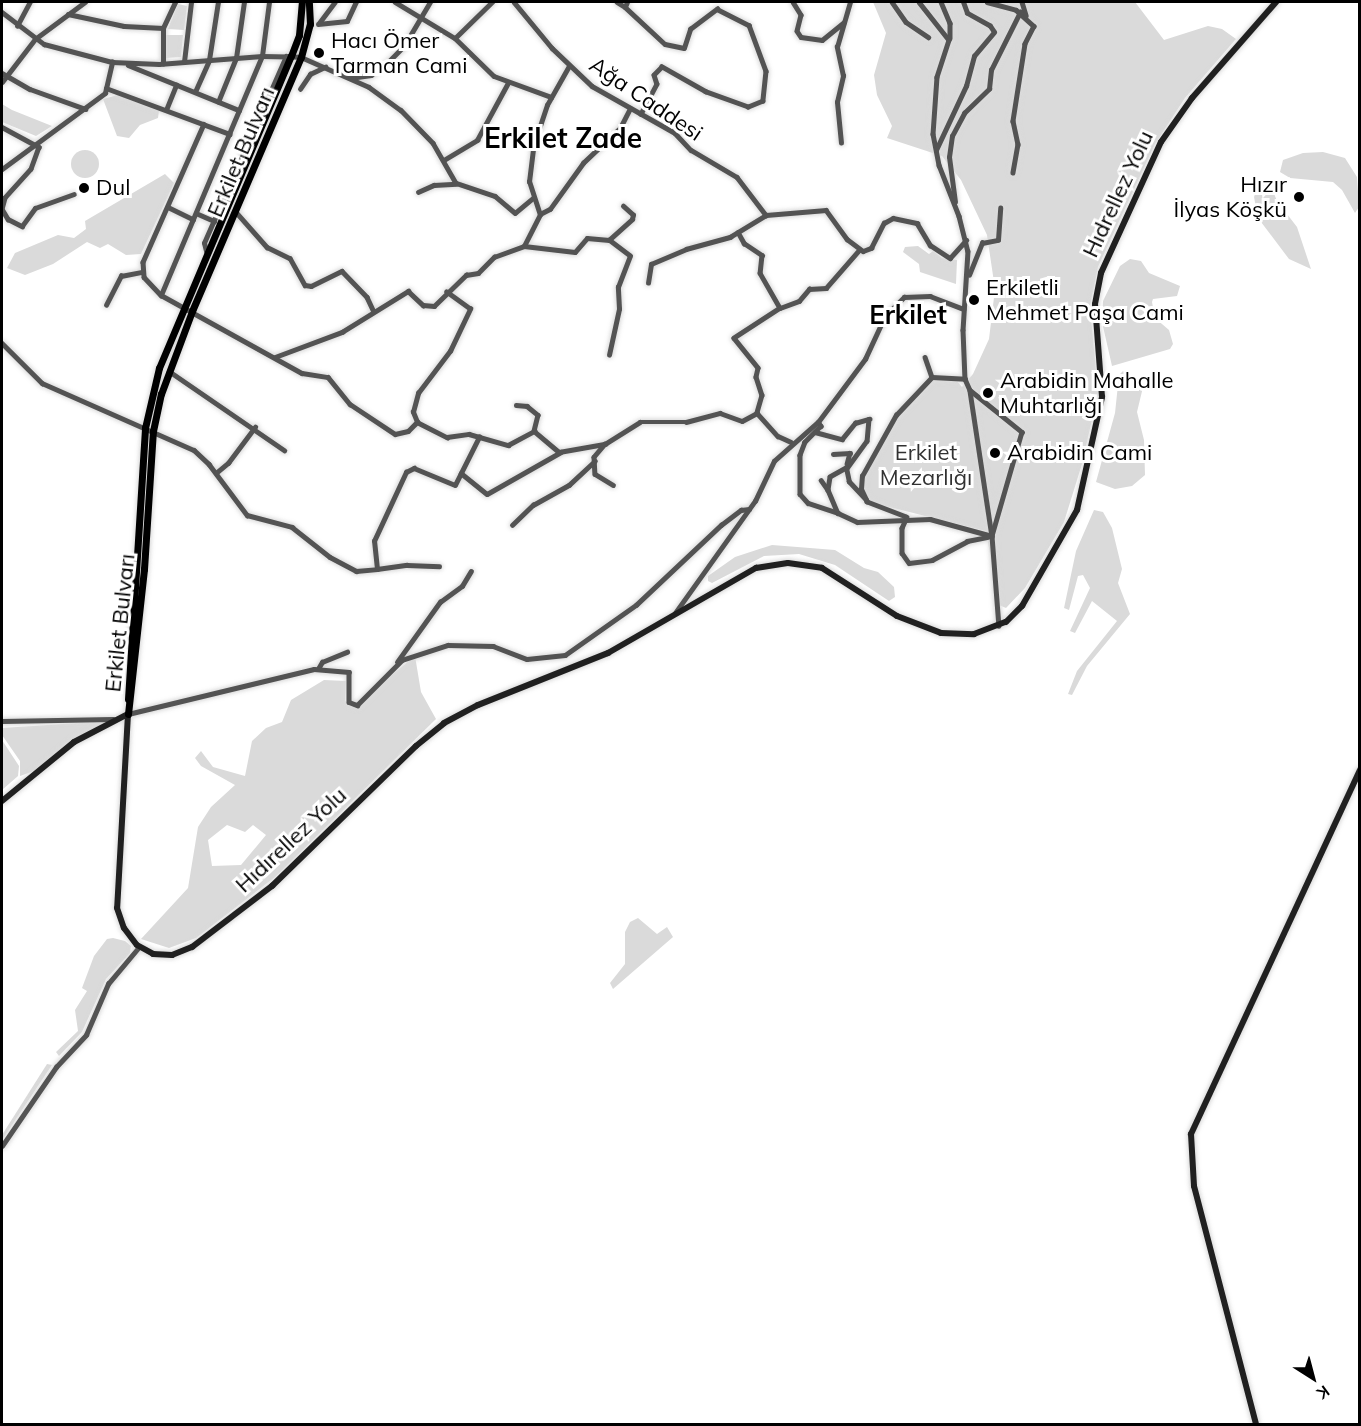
<!DOCTYPE html>
<html>
<head>
<meta charset="utf-8">
<style>
  body { margin:0 }
  #map { position:relative; width:1361px; height:1426px; overflow:hidden; background:#fff; font-family:Mulish,sans-serif }
  div>[style] { position:absolute }
  [style*='--x'] { left:calc(var(--x)*1px); top:calc(var(--y)*1px); width:calc(var(--w)*1px); rotate:calc(var(--a)*1deg) }
  .green>* { inset:0; background:#dadada }
  .round { border-radius:50% }
  .roads { filter:drop-shadow(0 0 2px #dbdbdb) drop-shadow(0 0 2px #dbdbdb) }
  .street>* { height:4.5px; margin:-2.25px; padding:0 2.25px; transform-origin:2.25px; border-radius:2.25px; background:#535353 }
  .secondary>* { height:6px; margin:-3px; padding:0 3px; transform-origin:3px; border-radius:3px; background:#202020 }
  .primary>* { height:7px; margin:-3.5px; padding:0 3.5px; transform-origin:3.5px; border-radius:3.5px; background:#000 }
  .dots>* { width:16px; height:16px; translate:-50% -50%; box-sizing:border-box; border:3px solid #fff; border-radius:50% }
  span { translate:-50% -50%; white-space:nowrap; text-align:center; line-height:1.15; -webkit-text-stroke:6px #fff; paint-order:stroke }
  .poi-label { font-size:22px; color:#000 }
  .left { translate:0 -50%; text-align:left }
  .right { translate:-100% -50%; text-align:right }
  .street-label { font-size:22px; color:#000 }
  .park-label { font-size:22px; color:#313131 }
  .quarter-label { font-size:26px; color:#000; font-weight:700 }
  .district-label { font-size:28px; color:#000; font-weight:700 }
  .frame { position:absolute; inset:0; border:3px solid #000; pointer-events:none }
  .north { position:absolute; left:1283px; top:1348px; width:60px; height:60px; -webkit-text-stroke:4px #fff; paint-order:stroke; rotate:144deg; font-size:16px; font-weight:700; line-height:24px; text-align:center; color:#000 }
  .north::after { content:''; display:block; margin:auto; width:21px; height:27px; background:#000; clip-path:polygon(50% 0,100% 100%,50% 72%,0 100%) }
</style>
</head>
<body>
<div id="map">
  <div class="green">
    <i style="clip-path:polygon(873px 2px,1135px 2px,1164px 40px,1208px 26px,1222px 29px,1236px 39px,1185px 98px,1155px 144px,1098px 267px,1090px 306px,1098px 393px,1082px 464px,1064px 522px,1025px 588px,1006px 608px,999px 605px,986px 531px,873px 503px,863px 496px,860px 481px,894px 418px,934px 378px,957px 381px,962px 387px,973px 374px,989px 339px,995px 289px,987px 235px,961px 180px,942px 156px,887px 138px,892px 126px,877px 95px,874px 75px,886px 33px)"></i>
    <i style="clip-path:polygon(178px 4px,187px 6px,184px 30px,168px 29px)"></i>
    <i style="clip-path:polygon(165px 35px,183px 35px,181px 57px,166px 58px)"></i>
    <i style="clip-path:polygon(118px 95px,159px 111px,158px 118px,140px 125px,129px 138px,117px 136px,103px 99px)"></i>
    <i style="clip-path:polygon(2px 104px,12px 110px,52px 126px,36px 136px,2px 122px)"></i>
    <i class="round" style="left:71px;top:150px;width:28px;height:28px"></i>
    <i style="clip-path:polygon(1323px 152px,1345px 158px,1357px 177px,1359px 207px,1355px 213px,1342px 190px,1333px 182px,1290px 178px,1280px 172px,1283px 160px,1303px 153px)"></i>
    <i style="clip-path:polygon(165px 174px,174px 183px,141px 254px,126px 255px,108px 244px,100px 248px,87px 242px,53px 264px,25px 275px,7px 268px,15px 253px,58px 235px,74px 238px,86px 229px,85px 221px)"></i>
    <i style="clip-path:polygon(1264px 183px,1271px 186px,1277px 201px,1297px 227px,1311px 269px,1289px 259px,1258px 218px,1254px 197px,1258px 185px)"></i>
    <i style="clip-path:polygon(918px 246px,929px 254px,933px 251px,942px 258px,957px 260px,956px 284px,920px 272px,919px 264px,903px 252px,905px 247px)"></i>
    <i style="clip-path:polygon(1130px 259px,1141px 261px,1149px 273px,1180px 286px,1177px 296px,1153px 299px,1152px 302px,1155px 318px,1169px 330px,1173px 344px,1170px 349px,1112px 366px,1102px 322px,1103px 301px,1120px 266px)"></i>
    <i style="clip-path:polygon(1123px 371px,1144px 383px,1137px 412px,1144px 440px,1145px 475px,1132px 486px,1115px 489px,1096px 482px,1115px 413px,1119px 375px)"></i>
    <i style="clip-path:polygon(1094px 510px,1103px 512px,1112px 528px,1122px 569px,1118px 583px,1130px 614px,1087px 666px,1072px 695px,1068px 694px,1077px 671px,1117px 621px,1092px 601px,1075px 633px,1070px 631px,1090px 588px,1083px 575px,1078px 576px,1069px 610px,1064px 608px,1076px 551px)"></i>
    <i style="clip-path:polygon(772px 545px,835px 550px,864px 568px,878px 572px,894px 587px,895px 597px,889px 601px,835px 565px,799px 554px,764px 556px,712px 583px,708px 581px,708px 576px,735px 557px)"></i>
    <i style="clip-path:polygon(evenodd,415px 656px,421px 692px,436px 719px,275px 877px,196px 938px,169px 948px,141px 939px,188px 888px,198px 827px,211px 807px,235px 785px,201px 766px,195px 758px,201px 751px,213px 767px,245px 776px,252px 741px,266px 728px,282px 722px,291px 700px,324px 680px,346px 681px,345px 701px,354px 706px,415px 656px,227px 825px,245px 832px,253px 825px,266px 835px,241px 865px,212px 866px,208px 840px,227px 825px)"></i>
    <i style="clip-path:polygon(95px 722px,105px 723px,37px 770px,20px 776px,20px 761px,2px 735px,2px 728px)"></i>
    <i style="clip-path:polygon(2px 740px,19px 766px,18px 776px,2px 790px)"></i>
    <i style="clip-path:polygon(638px 918px,657px 934px,667px 927px,673px 937px,613px 989px,610px 983px,625px 964px,625px 932px,630px 922px)"></i>
    <i style="clip-path:polygon(113px 938px,125px 941px,131px 946px,130px 953px,106px 979px,82px 1032px,59px 1056px,56px 1052px,78px 1031px,75px 1010px,87px 991px,82px 988px,94px 956px,107px 939px)"></i>
    <i style="clip-path:polygon(47px 1064px,52px 1065px,2px 1140px,2px 1135px)"></i>
  </div>
  <div class="roads">
    <div class="street">
      <i style="--x:395;--y:2;--w:70;--a:31"></i>
      <i style="--x:455;--y:38;--w:52;--a:-44.2"></i>
      <i style="--x:514;--y:2;--w:60;--a:50.4"></i>
      <i style="--x:552;--y:48;--w:55;--a:43.5"></i>
      <i style="--x:592;--y:86;--w:95;--a:29.5"></i>
      <i style="--x:675;--y:133;--w:23;--a:47"></i>
      <i style="--x:691;--y:150;--w:53;--a:30.4"></i>
      <i style="--x:737;--y:177;--w:48;--a:52.7"></i>
      <i style="--x:617;--y:2;--w:9;--a:32"></i>
      <i style="--x:625;--y:7;--w:5;--a:-68"></i>
      <i style="--x:793;--y:2;--w:15;--a:58"></i>
      <i style="--x:801;--y:15;--w:16;--a:104"></i>
      <i style="--x:797;--y:31;--w:7;--a:56"></i>
      <i style="--x:801;--y:37;--w:21;--a:8"></i>
      <i style="--x:822;--y:40;--w:28;--a:-39"></i>
      <i style="--x:892;--y:2;--w:24;--a:55"></i>
      <i style="--x:906;--y:22;--w:27;--a:34"></i>
      <i style="--x:919;--y:2;--w:48;--a:51.7"></i>
      <i style="--x:949;--y:40;--w:39;--a:108"></i>
      <i style="--x:937;--y:77;--w:57;--a:94"></i>
      <i style="--x:933;--y:134;--w:32;--a:79"></i>
      <i style="--x:939;--y:165;--w:55;--a:68.6"></i>
      <i style="--x:959;--y:216;--w:36;--a:76"></i>
      <i style="--x:968;--y:251;--w:79;--a:93.6"></i>
      <i style="--x:963;--y:330;--w:49;--a:87.7"></i>
      <i style="--x:965;--y:379;--w:12;--a:66"></i>
      <i style="--x:970;--y:390;--w:67;--a:38.9"></i>
      <i style="--x:1022;--y:432;--w:108;--a:106.1"></i>
      <i style="--x:992;--y:536;--w:90;--a:85.6"></i>
      <i style="--x:941;--y:2;--w:23;--a:67"></i>
      <i style="--x:950;--y:23;--w:15;--a:90"></i>
      <i style="--x:987;--y:2;--w:30;--a:15"></i>
      <i style="--x:1016;--y:10;--w:24;--a:42"></i>
      <i style="--x:1034;--y:26;--w:20;--a:117"></i>
      <i style="--x:1025;--y:44;--w:78;--a:98.9"></i>
      <i style="--x:1013;--y:121;--w:24;--a:78"></i>
      <i style="--x:1018;--y:144;--w:29;--a:100"></i>
      <i style="--x:1022;--y:2;--w:14;--a:73"></i>
      <i style="--x:625;--y:7;--w:54;--a:42.8"></i>
      <i style="--x:665;--y:44;--w:19;--a:12"></i>
      <i style="--x:684;--y:48;--w:20;--a:-72"></i>
      <i style="--x:690;--y:29;--w:34;--a:-37"></i>
      <i style="--x:717;--y:9;--w:36;--a:27"></i>
      <i style="--x:749;--y:25;--w:49;--a:69.7"></i>
      <i style="--x:766;--y:71;--w:30;--a:96"></i>
      <i style="--x:763;--y:101;--w:16;--a:158"></i>
      <i style="--x:748;--y:107;--w:45;--a:-160.3"></i>
      <i style="--x:706;--y:92;--w:51;--a:-150.4"></i>
      <i style="--x:662;--y:67;--w:11;--a:135"></i>
      <i style="--x:654;--y:75;--w:9;--a:72"></i>
      <i style="--x:657;--y:84;--w:34;--a:118"></i>
      <i style="--x:2;--y:12;--w:53;--a:37.3"></i>
      <i style="--x:44;--y:44;--w:70;--a:14.8"></i>
      <i style="--x:112;--y:62;--w:47;--a:2.4"></i>
      <i style="--x:159;--y:64;--w:103;--a:-4.4"></i>
      <i style="--x:262;--y:56;--w:39;--a:1"></i>
      <i style="--x:301;--y:57;--w:74;--a:23.8"></i>
      <i style="--x:369;--y:87;--w:39;--a:36"></i>
      <i style="--x:401;--y:110;--w:46;--a:45.9"></i>
      <i style="--x:433;--y:143;--w:46;--a:60.1"></i>
      <i style="--x:456;--y:183;--w:41;--a:18.4"></i>
      <i style="--x:495;--y:196;--w:26;--a:40"></i>
      <i style="--x:515;--y:213;--w:23;--a:-40"></i>
      <i style="--x:68;--y:14;--w:57;--a:12.1"></i>
      <i style="--x:124;--y:26;--w:39;--a:3"></i>
      <i style="--x:319;--y:23;--w:26;--a:-53"></i>
      <i style="--x:318;--y:24;--w:29;--a:-6"></i>
      <i style="--x:347;--y:21;--w:21;--a:-65"></i>
      <i style="--x:17;--y:26;--w:27;--a:-62"></i>
      <i style="--x:455;--y:38;--w:54;--a:44.3"></i>
      <i style="--x:494;--y:76;--w:61;--a:20.2"></i>
      <i style="--x:184;--y:62;--w:60;--a:-83.3"></i>
      <i style="--x:163;--y:64;--w:36;--a:-90"></i>
      <i style="--x:163;--y:28;--w:29;--a:-65"></i>
      <i style="--x:128;--y:65;--w:120;--a:22.1"></i>
      <i style="--x:2;--y:73;--w:32;--a:30"></i>
      <i style="--x:30;--y:89;--w:59;--a:19.7"></i>
      <i style="--x:350;--y:78;--w:21;--a:-8"></i>
      <i style="--x:371;--y:75;--w:21;--a:-37"></i>
      <i style="--x:388;--y:62;--w:23;--a:-45"></i>
      <i style="--x:404;--y:46;--w:51;--a:-59.4"></i>
      <i style="--x:2;--y:82;--w:54;--a:-52.5"></i>
      <i style="--x:35;--y:39;--w:62;--a:-36.5"></i>
      <i style="--x:106;--y:88;--w:132;--a:20.4"></i>
      <i style="--x:300;--y:89;--w:18;--a:-56"></i>
      <i style="--x:310;--y:74;--w:17;--a:-25"></i>
      <i style="--x:195;--y:92;--w:35;--a:-66"></i>
      <i style="--x:209;--y:60;--w:59;--a:-81.2"></i>
      <i style="--x:218;--y:102;--w:48;--a:-67.8"></i>
      <i style="--x:236;--y:58;--w:57;--a:-81.9"></i>
      <i style="--x:166;--y:110;--w:27;--a:-68"></i>
      <i style="--x:204;--y:124;--w:151;--a:113.8"></i>
      <i style="--x:143;--y:262;--w:15;--a:86"></i>
      <i style="--x:144;--y:277;--w:25;--a:47"></i>
      <i style="--x:161;--y:295;--w:161;--a:29"></i>
      <i style="--x:302;--y:373;--w:26;--a:9"></i>
      <i style="--x:328;--y:377;--w:35;--a:51"></i>
      <i style="--x:350;--y:404;--w:54;--a:33.7"></i>
      <i style="--x:395;--y:434;--w:13;--a:-13"></i>
      <i style="--x:408;--y:431;--w:13;--a:-45"></i>
      <i style="--x:2;--y:127;--w:42;--a:28.4"></i>
      <i style="--x:39;--y:147;--w:23;--a:110"></i>
      <i style="--x:31;--y:169;--w:39;--a:132"></i>
      <i style="--x:5;--y:198;--w:11;--a:105"></i>
      <i style="--x:2;--y:209;--w:12;--a:59"></i>
      <i style="--x:8;--y:219;--w:16;--a:27"></i>
      <i style="--x:22;--y:226;--w:22;--a:-54"></i>
      <i style="--x:35;--y:208;--w:41;--a:-19.7"></i>
      <i style="--x:841;--y:143;--w:41;--a:-95.6"></i>
      <i style="--x:837;--y:102;--w:27;--a:-77"></i>
      <i style="--x:843;--y:76;--w:30;--a:-102"></i>
      <i style="--x:837;--y:47;--w:47;--a:-73.9"></i>
      <i style="--x:936;--y:150;--w:71;--a:-64.9"></i>
      <i style="--x:966;--y:86;--w:31;--a:-75"></i>
      <i style="--x:974;--y:56;--w:31;--a:-50"></i>
      <i style="--x:994;--y:32;--w:7;--a:-124"></i>
      <i style="--x:990;--y:26;--w:26;--a:-151"></i>
      <i style="--x:967;--y:13;--w:12;--a:-110"></i>
      <i style="--x:444;--y:160;--w:39;--a:-31"></i>
      <i style="--x:477;--y:140;--w:65;--a:-61.5"></i>
      <i style="--x:2;--y:169;--w:128;--a:-36.4"></i>
      <i style="--x:105;--y:93;--w:32;--a:-77"></i>
      <i style="--x:418;--y:192;--w:17;--a:-24"></i>
      <i style="--x:434;--y:185;--w:22;--a:-3"></i>
      <i style="--x:955;--y:202;--w:45;--a:-97.6"></i>
      <i style="--x:949;--y:157;--w:21;--a:-82"></i>
      <i style="--x:952;--y:136;--w:26;--a:-62"></i>
      <i style="--x:964;--y:113;--w:35;--a:-44"></i>
      <i style="--x:989;--y:89;--w:19;--a:-84"></i>
      <i style="--x:991;--y:70;--w:65;--a:-63.4"></i>
      <i style="--x:168;--y:207;--w:28;--a:26"></i>
      <i style="--x:236;--y:212;--w:47;--a:48.5"></i>
      <i style="--x:267;--y:247;--w:25;--a:26"></i>
      <i style="--x:290;--y:258;--w:31;--a:61"></i>
      <i style="--x:305;--y:285;--w:6;--a:9"></i>
      <i style="--x:311;--y:286;--w:34;--a:-26"></i>
      <i style="--x:342;--y:271;--w:36;--a:46"></i>
      <i style="--x:367;--y:297;--w:14;--a:65"></i>
      <i style="--x:196;--y:213;--w:20;--a:24"></i>
      <i style="--x:540;--y:214;--w:11;--a:-27"></i>
      <i style="--x:550;--y:209;--w:57;--a:-54.3"></i>
      <i style="--x:583;--y:163;--w:51;--a:-43.4"></i>
      <i style="--x:620;--y:128;--w:22;--a:-63"></i>
      <i style="--x:738;--y:232;--w:13;--a:61"></i>
      <i style="--x:744;--y:243;--w:22;--a:34"></i>
      <i style="--x:762;--y:255;--w:18;--a:96"></i>
      <i style="--x:760;--y:273;--w:40;--a:60.3"></i>
      <i style="--x:780;--y:308;--w:55;--a:146.9"></i>
      <i style="--x:734;--y:338;--w:38;--a:51"></i>
      <i style="--x:758;--y:368;--w:9;--a:103"></i>
      <i style="--x:756;--y:377;--w:19;--a:72"></i>
      <i style="--x:762;--y:395;--w:19;--a:106"></i>
      <i style="--x:757;--y:413;--w:31;--a:48"></i>
      <i style="--x:778;--y:436;--w:14;--a:25"></i>
      <i style="--x:524;--y:246;--w:35;--a:-63"></i>
      <i style="--x:540;--y:215;--w:35;--a:-108"></i>
      <i style="--x:529;--y:182;--w:38;--a:-83"></i>
      <i style="--x:534;--y:144;--w:41;--a:-71.6"></i>
      <i style="--x:547;--y:105;--w:45;--a:-60.6"></i>
      <i style="--x:207;--y:255;--w:12;--a:-104"></i>
      <i style="--x:204;--y:243;--w:204;--a:-66.3"></i>
      <i style="--x:969;--y:275;--w:35;--a:-68"></i>
      <i style="--x:982;--y:243;--w:16;--a:-11"></i>
      <i style="--x:998;--y:240;--w:32;--a:-86"></i>
      <i style="--x:648;--y:283;--w:19;--a:-81"></i>
      <i style="--x:651;--y:264;--w:38;--a:-23"></i>
      <i style="--x:686;--y:249;--w:46;--a:-15.3"></i>
      <i style="--x:730;--y:237;--w:42;--a:-31.4"></i>
      <i style="--x:766;--y:215;--w:60;--a:-4.8"></i>
      <i style="--x:826;--y:210;--w:36;--a:54"></i>
      <i style="--x:847;--y:239;--w:20;--a:37"></i>
      <i style="--x:863;--y:251;--w:9;--a:-21"></i>
      <i style="--x:871;--y:248;--w:28;--a:-63"></i>
      <i style="--x:884;--y:223;--w:10;--a:-29"></i>
      <i style="--x:893;--y:218;--w:25;--a:12"></i>
      <i style="--x:917;--y:223;--w:26;--a:59"></i>
      <i style="--x:930;--y:245;--w:24;--a:33"></i>
      <i style="--x:950;--y:258;--w:24;--a:-48"></i>
      <i style="--x:161;--y:295;--w:259;--a:-67.1"></i>
      <i style="--x:262;--y:56;--w:54;--a:-82.6"></i>
      <i style="--x:106;--y:305;--w:33;--a:-63"></i>
      <i style="--x:121;--y:276;--w:21;--a:-11"></i>
      <i style="--x:780;--y:308;--w:20;--a:-20"></i>
      <i style="--x:799;--y:301;--w:16;--a:-50"></i>
      <i style="--x:809;--y:289;--w:17;--a:-3"></i>
      <i style="--x:826;--y:288;--w:50;--a:-49"></i>
      <i style="--x:2;--y:343;--w:57;--a:45"></i>
      <i style="--x:42;--y:383;--w:166;--a:23.8"></i>
      <i style="--x:194;--y:450;--w:21;--a:43"></i>
      <i style="--x:209;--y:464;--w:64;--a:53.3"></i>
      <i style="--x:247;--y:515;--w:47;--a:14.9"></i>
      <i style="--x:292;--y:527;--w:48;--a:38.3"></i>
      <i style="--x:330;--y:557;--w:30;--a:28"></i>
      <i style="--x:356;--y:571;--w:21;--a:-5"></i>
      <i style="--x:377;--y:569;--w:28;--a:-96"></i>
      <i style="--x:374;--y:541;--w:76;--a:-65.1"></i>
      <i style="--x:406;--y:472;--w:9;--a:-27"></i>
      <i style="--x:414;--y:468;--w:44;--a:22.5"></i>
      <i style="--x:455;--y:485;--w:54;--a:-63.4"></i>
      <i style="--x:609;--y:355;--w:47;--a:-77.7"></i>
      <i style="--x:619;--y:309;--w:22;--a:-93"></i>
      <i style="--x:618;--y:287;--w:33;--a:-69"></i>
      <i style="--x:630;--y:256;--w:26;--a:-143"></i>
      <i style="--x:275;--y:357;--w:72;--a:-20.5"></i>
      <i style="--x:342;--y:332;--w:78;--a:-31.8"></i>
      <i style="--x:408;--y:291;--w:21;--a:43"></i>
      <i style="--x:423;--y:305;--w:11;--a:5"></i>
      <i style="--x:434;--y:306;--w:45;--a:-44.1"></i>
      <i style="--x:466;--y:275;--w:12;--a:-9"></i>
      <i style="--x:478;--y:273;--w:23;--a:-45"></i>
      <i style="--x:494;--y:257;--w:32;--a:-20"></i>
      <i style="--x:524;--y:246;--w:51;--a:6.7"></i>
      <i style="--x:575;--y:252;--w:18;--a:-49"></i>
      <i style="--x:587;--y:238;--w:22;--a:5"></i>
      <i style="--x:609;--y:240;--w:31;--a:-42"></i>
      <i style="--x:632;--y:219;--w:4;--a:-76"></i>
      <i style="--x:633;--y:215;--w:13;--a:-138"></i>
      <i style="--x:925;--y:357;--w:21;--a:71"></i>
      <i style="--x:169;--y:371;--w:140;--a:34.5"></i>
      <i style="--x:970;--y:391;--w:147;--a:81.4"></i>
      <i style="--x:516;--y:405;--w:11;--a:5"></i>
      <i style="--x:527;--y:406;--w:14;--a:39"></i>
      <i style="--x:538;--y:415;--w:16;--a:104"></i>
      <i style="--x:417;--y:422;--w:34;--a:27"></i>
      <i style="--x:447;--y:437;--w:22;--a:-8"></i>
      <i style="--x:469;--y:434;--w:41;--a:15.8"></i>
      <i style="--x:508;--y:445;--w:30;--a:-28"></i>
      <i style="--x:534;--y:431;--w:33;--a:40"></i>
      <i style="--x:559;--y:452;--w:47;--a:-9.9"></i>
      <i style="--x:605;--y:444;--w:41;--a:-32.2"></i>
      <i style="--x:640;--y:422;--w:46;--a:0"></i>
      <i style="--x:686;--y:422;--w:35;--a:-15"></i>
      <i style="--x:720;--y:413;--w:23;--a:20"></i>
      <i style="--x:742;--y:421;--w:17;--a:-28"></i>
      <i style="--x:417;--y:422;--w:11;--a:-112"></i>
      <i style="--x:413;--y:412;--w:20;--a:-75"></i>
      <i style="--x:418;--y:393;--w:53;--a:-52.7"></i>
      <i style="--x:450;--y:351;--w:47;--a:-64.5"></i>
      <i style="--x:470;--y:309;--w:29;--a:-144"></i>
      <i style="--x:818;--y:422;--w:5;--a:53"></i>
      <i style="--x:821;--y:426;--w:23;--a:135"></i>
      <i style="--x:805;--y:442;--w:14;--a:111"></i>
      <i style="--x:800;--y:455;--w:39;--a:90"></i>
      <i style="--x:800;--y:494;--w:12;--a:48"></i>
      <i style="--x:808;--y:503;--w:32;--a:18"></i>
      <i style="--x:815;--y:432;--w:28;--a:15"></i>
      <i style="--x:842;--y:439;--w:21;--a:-51"></i>
      <i style="--x:855;--y:423;--w:15;--a:-16"></i>
      <i style="--x:869;--y:419;--w:22;--a:95"></i>
      <i style="--x:867;--y:441;--w:34;--a:126"></i>
      <i style="--x:605;--y:444;--w:17;--a:130"></i>
      <i style="--x:594;--y:457;--w:17;--a:87"></i>
      <i style="--x:595;--y:474;--w:21;--a:31"></i>
      <i style="--x:833;--y:454;--w:17;--a:-3"></i>
      <i style="--x:850;--y:453;--w:11;--a:105"></i>
      <i style="--x:216;--y:473;--w:16;--a:-40"></i>
      <i style="--x:228;--y:463;--w:45;--a:-53.1"></i>
      <i style="--x:461;--y:473;--w:33;--a:39"></i>
      <i style="--x:487;--y:494;--w:85;--a:-29.6"></i>
      <i style="--x:821;--y:480;--w:12;--a:55"></i>
      <i style="--x:866;--y:500;--w:25;--a:-133"></i>
      <i style="--x:849;--y:482;--w:14;--a:-102"></i>
      <i style="--x:846;--y:468;--w:18;--a:151"></i>
      <i style="--x:830;--y:477;--w:13;--a:99"></i>
      <i style="--x:828;--y:490;--w:25;--a:67"></i>
      <i style="--x:838;--y:513;--w:21;--a:25"></i>
      <i style="--x:857;--y:522;--w:73;--a:-2.4"></i>
      <i style="--x:930;--y:519;--w:64;--a:15.3"></i>
      <i style="--x:906;--y:517;--w:42;--a:-159"></i>
      <i style="--x:867;--y:502;--w:14;--a:-115"></i>
      <i style="--x:861;--y:489;--w:13;--a:-86"></i>
      <i style="--x:862;--y:476;--w:70;--a:-60.9"></i>
      <i style="--x:896;--y:415;--w:52;--a:-46.5"></i>
      <i style="--x:932;--y:377;--w:33;--a:3"></i>
      <i style="--x:907;--y:517;--w:12;--a:114"></i>
      <i style="--x:902;--y:528;--w:25;--a:90"></i>
      <i style="--x:902;--y:553;--w:12;--a:55"></i>
      <i style="--x:909;--y:563;--w:23;--a:-7"></i>
      <i style="--x:932;--y:560;--w:40;--a:-28"></i>
      <i style="--x:967;--y:541;--w:21;--a:-11"></i>
      <i style="--x:512;--y:525;--w:29;--a:-44"></i>
      <i style="--x:533;--y:505;--w:41;--a:-29.1"></i>
      <i style="--x:569;--y:485;--w:35;--a:-43"></i>
      <i style="--x:377;--y:569;--w:30;--a:-8"></i>
      <i style="--x:407;--y:565;--w:32;--a:2"></i>
      <i style="--x:675;--y:613;--w:138;--a:-54.5"></i>
      <i style="--x:755;--y:501;--w:44;--a:-64.6"></i>
      <i style="--x:774;--y:461;--w:59;--a:-41.6"></i>
      <i style="--x:818;--y:422;--w:79;--a:-53.3"></i>
      <i style="--x:865;--y:359;--w:47;--a:-65.1"></i>
      <i style="--x:885;--y:316;--w:27;--a:-45"></i>
      <i style="--x:904;--y:297;--w:26;--a:-2"></i>
      <i style="--x:930;--y:296;--w:36;--a:21"></i>
      <i style="--x:397;--y:662;--w:74;--a:-54.4"></i>
      <i style="--x:440;--y:602;--w:27;--a:-36"></i>
      <i style="--x:462;--y:586;--w:17;--a:-59"></i>
      <i style="--x:318;--y:669;--w:8;--a:-60"></i>
      <i style="--x:322;--y:662;--w:27;--a:-22"></i>
      <i style="--x:128;--y:714;--w:191;--a:-13.6"></i>
      <i style="--x:314;--y:669;--w:35;--a:5"></i>
      <i style="--x:349;--y:672;--w:30;--a:90"></i>
      <i style="--x:349;--y:702;--w:9;--a:21"></i>
      <i style="--x:357;--y:705;--w:64;--a:-45"></i>
      <i style="--x:402;--y:660;--w:48;--a:-18.1"></i>
      <i style="--x:448;--y:645;--w:45;--a:1.3"></i>
      <i style="--x:493;--y:646;--w:36;--a:21"></i>
      <i style="--x:527;--y:659;--w:38;--a:-6"></i>
      <i style="--x:565;--y:655;--w:87;--a:-35.2"></i>
      <i style="--x:636;--y:605;--w:117;--a:-43.3"></i>
      <i style="--x:721;--y:525;--w:25;--a:-37"></i>
      <i style="--x:741;--y:510;--w:8;--a:-7"></i>
      <i style="--x:2;--y:721;--w:111;--a:-1"></i>
      <i style="--x:2;--y:1146;--w:96;--a:-55.6"></i>
      <i style="--x:56;--y:1067;--w:44;--a:-46.8"></i>
      <i style="--x:86;--y:1035;--w:56;--a:-66.7"></i>
      <i style="--x:108;--y:984;--w:48;--a:-50"></i>
    </div>
    <div class="secondary">
      <i style="--x:2;--y:801;--w:93;--a:-39.3"></i>
      <i style="--x:74;--y:742;--w:61;--a:-27.4"></i>
      <i style="--x:128;--y:714;--w:194;--a:93.2"></i>
      <i style="--x:117;--y:908;--w:21;--a:71"></i>
      <i style="--x:124;--y:928;--w:21;--a:53"></i>
      <i style="--x:137;--y:945;--w:18;--a:29"></i>
      <i style="--x:153;--y:954;--w:19;--a:3"></i>
      <i style="--x:172;--y:955;--w:22;--a:-22"></i>
      <i style="--x:192;--y:947;--w:101;--a:-37.3"></i>
      <i style="--x:272;--y:886;--w:201;--a:-44.2"></i>
      <i style="--x:416;--y:746;--w:36;--a:-39"></i>
      <i style="--x:444;--y:723;--w:38;--a:-28"></i>
      <i style="--x:478;--y:705;--w:140;--a:-21.8"></i>
      <i style="--x:608;--y:653;--w:171;--a:-29.9"></i>
      <i style="--x:756;--y:568;--w:32;--a:-9"></i>
      <i style="--x:788;--y:563;--w:34;--a:8"></i>
      <i style="--x:822;--y:568;--w:89;--a:32.6"></i>
      <i style="--x:897;--y:616;--w:47;--a:21.1"></i>
      <i style="--x:941;--y:633;--w:33;--a:2"></i>
      <i style="--x:974;--y:634;--w:34;--a:-21"></i>
      <i style="--x:1006;--y:622;--w:23;--a:-45"></i>
      <i style="--x:1022;--y:606;--w:111;--a:-60.2"></i>
      <i style="--x:1077;--y:510;--w:116;--a:-77.5"></i>
      <i style="--x:1102;--y:397;--w:93;--a:-94.3"></i>
      <i style="--x:1095;--y:304;--w:32;--a:-79"></i>
      <i style="--x:1101;--y:273;--w:144;--a:-65.4"></i>
      <i style="--x:1161;--y:142;--w:54;--a:-54.8"></i>
      <i style="--x:1192;--y:98;--w:128;--a:-48.8"></i>
      <i style="--x:1256;--y:1424;--w:246;--a:-104.6"></i>
      <i style="--x:1194;--y:1186;--w:52;--a:-93.3"></i>
      <i style="--x:1191;--y:1134;--w:401;--a:-65.1"></i>
    </div>
    <div class="primary">
      <i style="--x:128;--y:699;--w:272;--a:-86.4"></i>
      <i style="--x:145;--y:428;--w:62;--a:-76.9"></i>
      <i style="--x:159;--y:368;--w:339;--a:-67.1"></i>
      <i style="--x:291;--y:56;--w:22;--a:-69"></i>
      <i style="--x:299;--y:35;--w:33;--a:-85"></i>
      <i style="--x:128;--y:714;--w:146;--a:-83.7"></i>
      <i style="--x:144;--y:569;--w:138;--a:-86.3"></i>
      <i style="--x:153;--y:431;--w:38;--a:-78"></i>
      <i style="--x:161;--y:394;--w:89;--a:-69.5"></i>
      <i style="--x:192;--y:311;--w:276;--a:-66.8"></i>
      <i style="--x:301;--y:57;--w:34;--a:-75"></i>
      <i style="--x:310;--y:24;--w:22;--a:-93"></i>
    </div>
  </div>
  <div class="dots">
    <i style="left:319px;top:53px;background:#000"></i>
    <i style="left:84px;top:188px;background:#000"></i>
    <i style="left:1299px;top:197px;background:#000"></i>
    <i style="left:974px;top:300px;background:#000"></i>
    <i style="left:988px;top:393px;background:#000"></i>
    <i style="left:995px;top:453px;background:#000"></i>
  </div>
  <div class="poi-label">
    <span class="left" style="left:331px;top:53px">Hacı Ömer<br>Tarman Cami</span>
    <span class="right" style="left:1287px;top:197px">Hızır<br>İlyas Köşkü</span>
    <span class="left" style="left:96px;top:188px">Dul</span>
    <span class="left" style="left:986px;top:300px">Erkiletli<br>Mehmet Paşa Cami</span>
    <span class="left" style="left:1000px;top:393px">Arabidin Mahalle<br>Muhtarlığı</span>
    <span class="left" style="left:1007px;top:453px">Arabidin Cami</span>
  </div>
  <div class="street-label">
    <span style="left:646px;top:99px;rotate:34deg">Ağa Caddesi</span>
    <span style="left:241px;top:152px;rotate:-67deg">Erkilet Bulvarı</span>
    <span style="left:1118px;top:194px;rotate:-65deg">Hıdrellez Yolu</span>
    <span style="left:120px;top:623px;rotate:-84deg">Erkilet Bulvarı</span>
    <span style="left:291px;top:840px;rotate:-43deg">Hıdırellez Yolu</span>
  </div>
  <div class="park-label">
    <span style="left:926px;top:465px">Erkilet<br>Mezarlığı</span>
  </div>
  <div class="quarter-label">
    <span style="left:908px;top:315px">Erkilet</span>
  </div>
  <div class="district-label">
    <span style="left:563px;top:138px">Erkilet Zade</span>
  </div>
  <div class="frame"></div>
  <div class="north">K</div>
</div>
</body>
</html>
